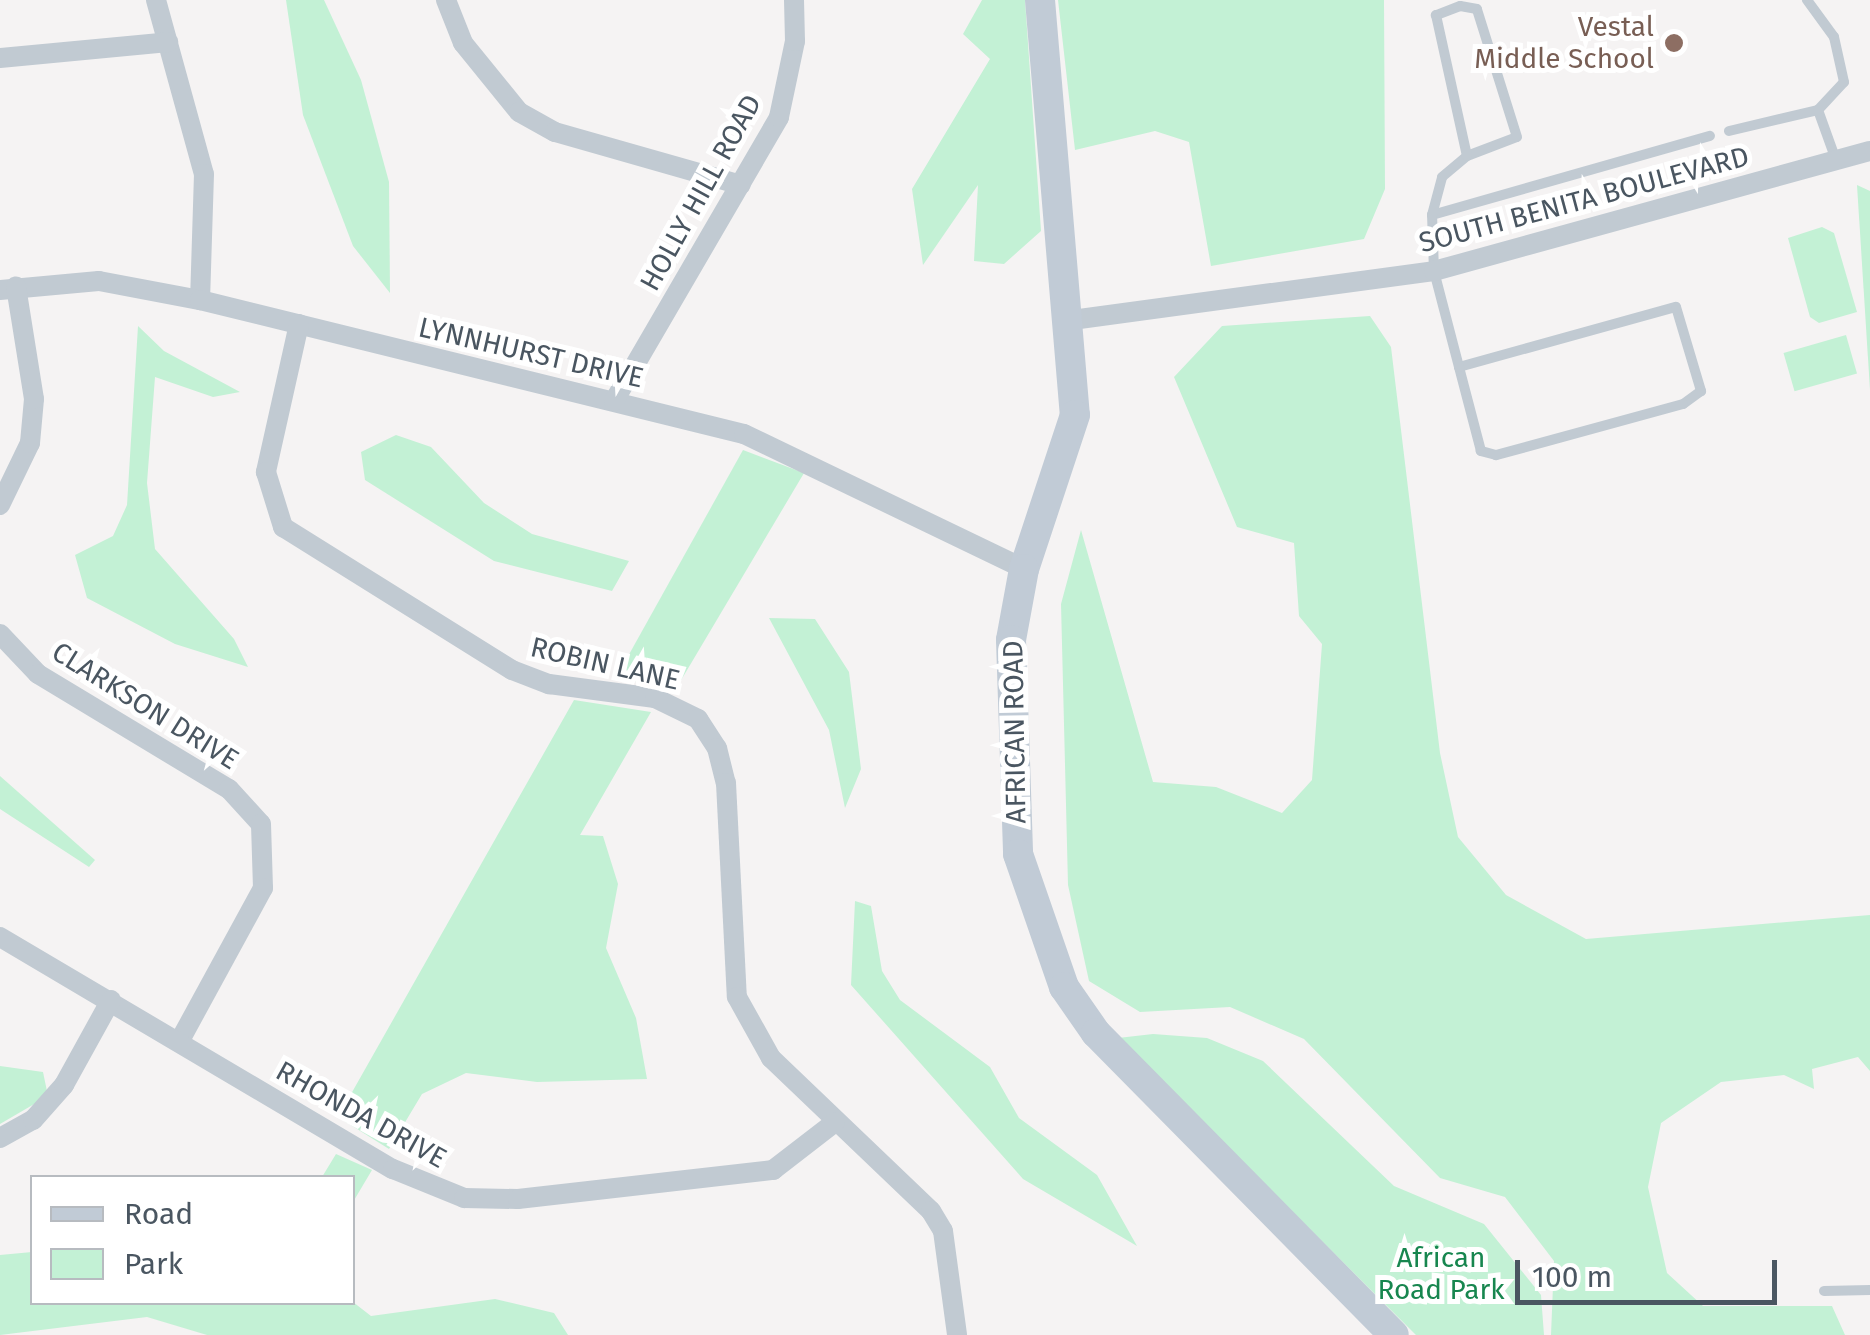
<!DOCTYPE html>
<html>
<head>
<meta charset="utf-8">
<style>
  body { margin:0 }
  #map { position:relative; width:1870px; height:1335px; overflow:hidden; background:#f5f3f3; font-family:"Fira Sans",sans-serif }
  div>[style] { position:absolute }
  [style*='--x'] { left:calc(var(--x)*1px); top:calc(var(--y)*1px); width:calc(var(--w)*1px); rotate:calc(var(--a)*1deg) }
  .green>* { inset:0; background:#c3f1d5; transform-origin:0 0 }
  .lane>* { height:10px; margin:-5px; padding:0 5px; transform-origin:5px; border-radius:5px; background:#c1cad2 }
  .street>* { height:20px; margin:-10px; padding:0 10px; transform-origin:10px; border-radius:10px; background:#c1cad2 }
  .secondary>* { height:30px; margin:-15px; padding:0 15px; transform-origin:15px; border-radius:15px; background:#c1cbd6 }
  .dots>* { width:28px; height:28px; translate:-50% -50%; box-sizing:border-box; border:5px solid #fff; border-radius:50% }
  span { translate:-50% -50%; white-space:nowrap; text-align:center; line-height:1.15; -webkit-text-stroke:10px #fff; paint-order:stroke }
  .education-label { font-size:28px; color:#785e54 }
  .right { translate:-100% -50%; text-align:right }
  .street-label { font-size:28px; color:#4a5661 }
  .park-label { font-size:28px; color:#17864f }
  .legend { position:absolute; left:30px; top:1175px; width:325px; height:130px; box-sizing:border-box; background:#fff; border:2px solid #b7bbc0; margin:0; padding:12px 18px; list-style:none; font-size:30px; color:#4a5661 }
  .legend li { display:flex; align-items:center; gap:20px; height:50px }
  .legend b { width:50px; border:2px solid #b7bbc0 }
  .scale { position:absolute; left:1515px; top:1260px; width:262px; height:45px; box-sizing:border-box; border:5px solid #4a5661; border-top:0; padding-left:12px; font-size:30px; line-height:35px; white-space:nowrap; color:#4a5661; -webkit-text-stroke:8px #fff; paint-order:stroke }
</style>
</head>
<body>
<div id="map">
  <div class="green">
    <i style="clip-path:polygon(286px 0,324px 0,361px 80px,389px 182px,390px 293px,353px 246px,303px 115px)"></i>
    <i style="clip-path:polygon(982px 0,1025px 0,1041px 231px,1004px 264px,974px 261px,978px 185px,923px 265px,912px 189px,990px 59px,963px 34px)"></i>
    <i style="clip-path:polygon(1058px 0,1384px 0,1385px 189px,1364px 239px,1211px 266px,1189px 142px,1155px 131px,1075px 150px)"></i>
    <i style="clip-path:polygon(1857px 185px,1870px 191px,1870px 390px)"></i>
    <i style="clip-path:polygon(1822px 227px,1834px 233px,1857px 312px,1819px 323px,1810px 317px,1788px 238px)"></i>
    <i style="clip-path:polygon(1370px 316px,1391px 347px,1440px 753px,1458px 837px,1506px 895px,1586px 939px,1870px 915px,1870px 1071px,1858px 1057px,1812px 1069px,1814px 1089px,1784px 1075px,1721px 1082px,1661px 1123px,1648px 1187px,1667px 1273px,1703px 1306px,1832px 1306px,1845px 1335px,1551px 1335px,1554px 1261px,1505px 1197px,1440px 1178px,1304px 1039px,1230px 1007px,1140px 1012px,1089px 981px,1068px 885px,1061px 604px,1081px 530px,1153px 782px,1216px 787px,1282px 813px,1312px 780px,1322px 644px,1299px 616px,1294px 543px,1237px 527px,1174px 377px,1222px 326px)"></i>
    <i style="clip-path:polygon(138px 326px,164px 351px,240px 392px,213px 397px,155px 377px,147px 483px,155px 549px,234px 639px,248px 667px,175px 644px,87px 598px,75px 555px,113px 536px,127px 505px)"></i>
    <i style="left:1846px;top:335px;width:40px;height:65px;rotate:74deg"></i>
    <i style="clip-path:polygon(396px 435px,431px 447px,484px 503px,532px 534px,629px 561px,612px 591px,494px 561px,365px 480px,361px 452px)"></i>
    <i style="clip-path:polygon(743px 450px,804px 473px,674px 692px,617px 676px)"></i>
    <i style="clip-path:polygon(769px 618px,815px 619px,849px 672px,861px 769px,845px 808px,829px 730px)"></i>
    <i style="clip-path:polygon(574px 700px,651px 712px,580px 835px,603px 836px,618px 884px,606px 948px,636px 1018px,647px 1079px,537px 1082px,466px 1073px,422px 1094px,389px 1149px,338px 1117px)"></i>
    <i style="clip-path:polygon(0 776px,95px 860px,89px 867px,0 809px)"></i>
    <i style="clip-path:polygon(855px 901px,871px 906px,882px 971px,900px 1000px,990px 1067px,1019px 1118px,1097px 1175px,1137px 1246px,1023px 1179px,851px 985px)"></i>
    <i style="clip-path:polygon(1153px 1034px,1207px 1038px,1263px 1061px,1394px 1186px,1484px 1224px,1541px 1295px,1544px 1335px,1416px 1335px,1118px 1038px)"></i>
    <i style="clip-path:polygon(0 1066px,43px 1072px,48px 1096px,0 1124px)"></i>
    <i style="clip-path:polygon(336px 1154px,372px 1170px,353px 1202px,352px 1178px,322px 1177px)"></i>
    <i style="clip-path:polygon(32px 1252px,32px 1302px,353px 1302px,371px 1316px,495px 1299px,554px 1313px,568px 1335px,207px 1335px,147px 1317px,0 1335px,0 1255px)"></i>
  </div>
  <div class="lane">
    <i style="--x:1818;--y:110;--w:53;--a:70.2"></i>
    <i style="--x:1729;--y:131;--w:91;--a:-13.3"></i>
    <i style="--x:1818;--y:110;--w:38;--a:-47"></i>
    <i style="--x:1844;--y:82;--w:46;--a:-102.5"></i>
    <i style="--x:1834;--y:37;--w:46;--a:-126.1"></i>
    <i style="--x:1432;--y:215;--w:289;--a:-15.9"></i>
    <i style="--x:1459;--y:367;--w:225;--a:-15.5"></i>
    <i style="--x:1676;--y:307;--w:88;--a:73.4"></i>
    <i style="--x:1701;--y:391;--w:22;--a:144"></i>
    <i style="--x:1683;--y:404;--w:194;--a:164.7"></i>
    <i style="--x:1496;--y:455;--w:16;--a:-165"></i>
    <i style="--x:1481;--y:451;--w:87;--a:-104.7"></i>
    <i style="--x:1459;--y:367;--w:99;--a:-104.6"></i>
    <i style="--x:1434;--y:271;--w:56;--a:-92"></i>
    <i style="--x:1432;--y:215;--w:39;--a:-75"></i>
    <i style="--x:1442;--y:177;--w:33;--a:-40"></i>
    <i style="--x:1467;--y:156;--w:53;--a:-20.8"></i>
    <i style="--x:1517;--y:137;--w:134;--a:-107.4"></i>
    <i style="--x:1477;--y:9;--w:17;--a:-170"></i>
    <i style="--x:1460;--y:6;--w:26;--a:159"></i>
    <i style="--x:1436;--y:15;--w:144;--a:77.6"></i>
    <i style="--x:1824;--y:1291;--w:46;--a:-1.2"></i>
  </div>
  <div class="street">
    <i style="--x:156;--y:0;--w:180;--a:74.6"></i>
    <i style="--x:204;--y:174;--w:126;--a:91.8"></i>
    <i style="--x:446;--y:0;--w:46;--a:68.4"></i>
    <i style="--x:463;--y:43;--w:89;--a:50.9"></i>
    <i style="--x:519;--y:112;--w:41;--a:29.1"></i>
    <i style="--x:555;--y:132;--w:193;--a:15.9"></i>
    <i style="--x:0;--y:58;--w:169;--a:-5.4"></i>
    <i style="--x:0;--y:290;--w:99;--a:-5.2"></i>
    <i style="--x:99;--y:281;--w:103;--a:10.7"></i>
    <i style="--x:200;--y:300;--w:560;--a:13.84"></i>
    <i style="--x:744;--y:434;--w:311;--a:25.7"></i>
    <i style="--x:1072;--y:320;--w:365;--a:-7.7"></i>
    <i style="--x:1434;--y:271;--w:452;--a:-15.4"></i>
    <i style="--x:299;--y:324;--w:152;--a:102.6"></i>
    <i style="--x:266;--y:472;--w:58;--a:72.8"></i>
    <i style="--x:283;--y:527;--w:270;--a:32"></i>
    <i style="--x:512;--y:670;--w:40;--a:21"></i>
    <i style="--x:549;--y:684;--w:107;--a:7.5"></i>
    <i style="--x:655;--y:698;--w:48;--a:26"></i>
    <i style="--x:698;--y:719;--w:35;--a:57"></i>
    <i style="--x:717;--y:748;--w:36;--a:76"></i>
    <i style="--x:726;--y:783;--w:214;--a:87.1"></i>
    <i style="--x:737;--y:997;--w:70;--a:60.9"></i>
    <i style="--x:771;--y:1058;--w:221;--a:43.7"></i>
    <i style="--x:931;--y:1211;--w:23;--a:59"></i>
    <i style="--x:943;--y:1231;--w:105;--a:82.3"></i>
    <i style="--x:614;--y:401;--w:328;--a:-59.8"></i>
    <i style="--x:779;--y:117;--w:78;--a:-78.1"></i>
    <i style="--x:795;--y:41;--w:41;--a:-91.4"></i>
    <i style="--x:0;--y:505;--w:69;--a:-64.2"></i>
    <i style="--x:30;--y:443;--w:44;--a:-84.8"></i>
    <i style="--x:34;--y:399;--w:114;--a:-99.1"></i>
    <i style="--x:0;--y:634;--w:55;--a:46.5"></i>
    <i style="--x:38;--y:674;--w:223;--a:31.1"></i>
    <i style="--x:229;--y:789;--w:47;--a:47.6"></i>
    <i style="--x:261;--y:824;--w:64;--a:88.2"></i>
    <i style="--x:263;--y:888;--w:175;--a:118.6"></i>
    <i style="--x:0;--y:937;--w:456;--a:30.6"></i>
    <i style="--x:393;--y:1169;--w:77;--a:22.2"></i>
    <i style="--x:464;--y:1198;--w:54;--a:1.1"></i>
    <i style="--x:518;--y:1199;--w:257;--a:-6.5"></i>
    <i style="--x:773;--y:1170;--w:78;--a:-37.7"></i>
    <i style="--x:0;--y:1138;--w:38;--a:-29"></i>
    <i style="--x:33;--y:1120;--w:47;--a:-48.5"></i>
    <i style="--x:64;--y:1085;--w:97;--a:-61.1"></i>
  </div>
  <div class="secondary">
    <i style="--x:1040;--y:0;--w:416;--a:85.2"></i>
    <i style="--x:1075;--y:415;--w:162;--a:108.3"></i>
    <i style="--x:1024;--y:569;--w:72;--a:100.4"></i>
    <i style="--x:1011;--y:640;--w:214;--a:88.1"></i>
    <i style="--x:1018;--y:854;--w:141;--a:70.9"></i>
    <i style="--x:1064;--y:987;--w:56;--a:55.2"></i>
    <i style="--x:1096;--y:1033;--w:424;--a:45.4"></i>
  </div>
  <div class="dots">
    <i style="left:1674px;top:43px;background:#8d6e63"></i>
  </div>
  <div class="education-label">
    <span class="right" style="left:1654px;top:43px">Vestal<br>Middle School</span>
  </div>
  <div class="street-label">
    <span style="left:701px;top:193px;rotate:-61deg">HOLLY HILL ROAD</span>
    <span style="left:1584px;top:200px;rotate:-15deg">SOUTH BENITA BOULEVARD</span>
    <span style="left:531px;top:353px;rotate:13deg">LYNNHURST DRIVE</span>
    <span style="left:605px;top:664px;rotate:13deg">ROBIN LANE</span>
    <span style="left:145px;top:706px;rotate:32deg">CLARKSON DRIVE</span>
    <span style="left:1015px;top:732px;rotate:-91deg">AFRICAN ROAD</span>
    <span style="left:361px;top:1115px;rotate:29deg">RHONDA DRIVE</span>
  </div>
  <div class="park-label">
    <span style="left:1441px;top:1274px">African<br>Road Park</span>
  </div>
  <ul class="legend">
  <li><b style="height:12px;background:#c1cbd6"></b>Road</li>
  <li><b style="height:28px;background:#c3f1d5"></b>Park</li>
  </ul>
  <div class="scale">100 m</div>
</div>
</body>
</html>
